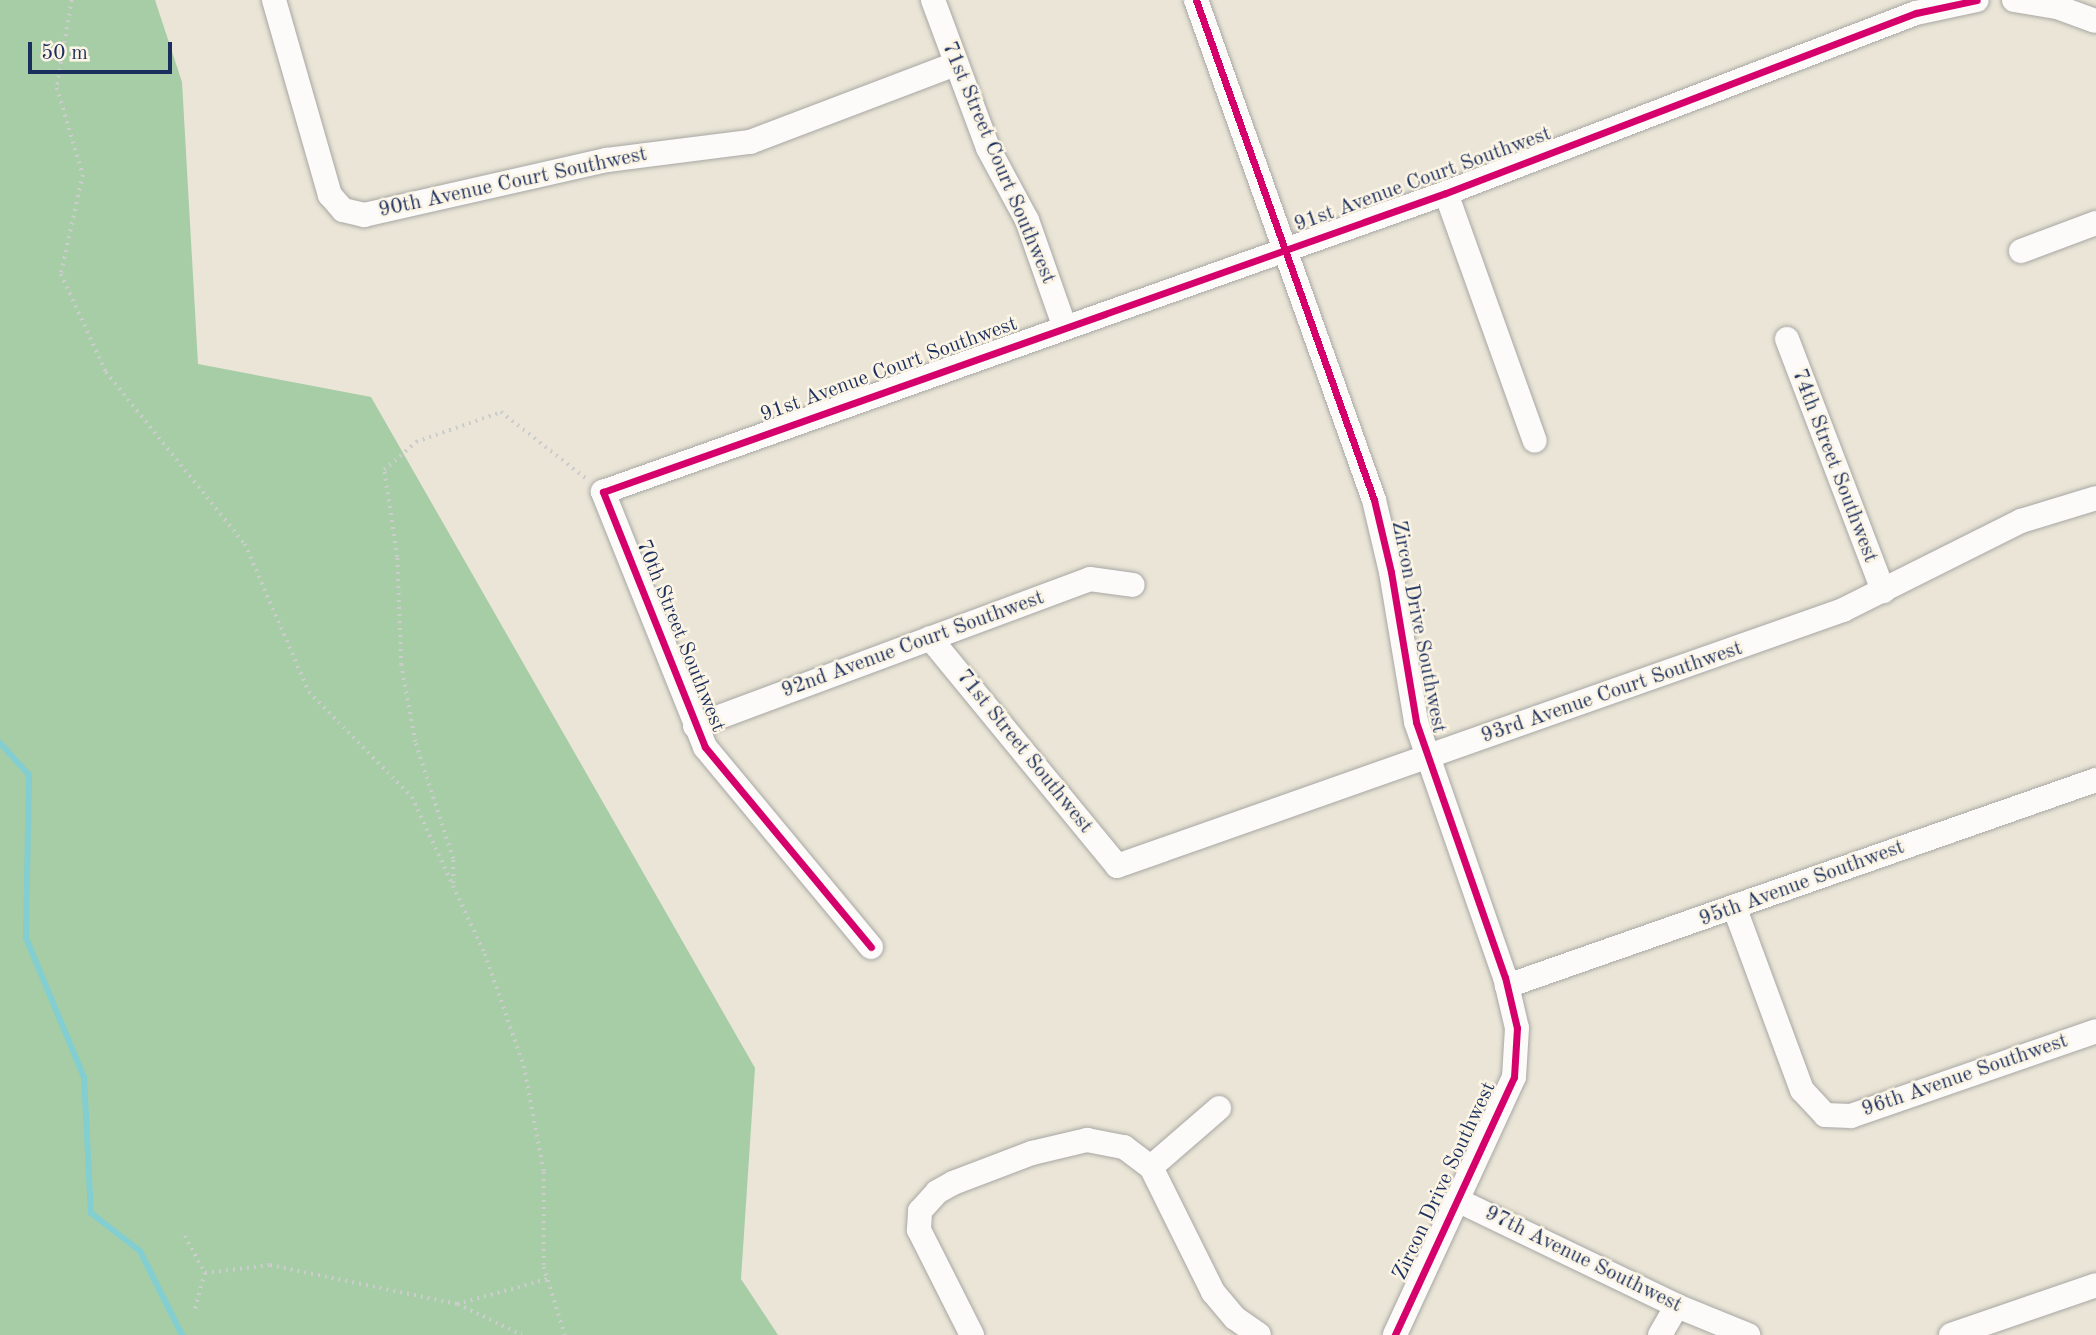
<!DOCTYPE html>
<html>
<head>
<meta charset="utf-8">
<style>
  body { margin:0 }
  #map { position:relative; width:2096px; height:1335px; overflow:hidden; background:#eae5d6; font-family:"Old Standard TT",serif }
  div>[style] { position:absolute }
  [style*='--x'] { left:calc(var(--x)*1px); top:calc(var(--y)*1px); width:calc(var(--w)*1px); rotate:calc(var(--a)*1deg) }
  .forest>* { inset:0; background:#a7cda7 }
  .stream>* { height:6px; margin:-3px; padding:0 3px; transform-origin:3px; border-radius:3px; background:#83ced0 }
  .path>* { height:3.5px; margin-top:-1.75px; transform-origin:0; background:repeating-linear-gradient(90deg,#cbcccc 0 2px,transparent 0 7px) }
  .roads { filter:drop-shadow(0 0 2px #a7a7a4) drop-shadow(0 0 2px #a7a7a4) }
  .minor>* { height:24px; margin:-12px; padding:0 12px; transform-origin:12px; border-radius:12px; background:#fcfbf9 }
  .cycleway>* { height:7px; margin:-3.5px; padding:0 3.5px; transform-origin:3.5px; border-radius:3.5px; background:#d6006c }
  span { translate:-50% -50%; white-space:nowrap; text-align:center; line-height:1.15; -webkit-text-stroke:5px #fcf5e5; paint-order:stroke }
  .street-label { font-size:21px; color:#1b2f5e }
  .scale { position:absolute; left:28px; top:42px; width:144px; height:32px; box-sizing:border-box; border:4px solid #1b2f5e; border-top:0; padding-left:9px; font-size:21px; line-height:24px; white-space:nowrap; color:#1b2f5e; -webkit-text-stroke:5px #fcf5e5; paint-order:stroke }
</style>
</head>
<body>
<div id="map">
  <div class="forest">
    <i style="clip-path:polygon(0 0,155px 0,182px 82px,198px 364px,371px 397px,755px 1068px,741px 1279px,778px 1335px,0 1335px)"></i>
  </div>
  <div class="stream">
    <i style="--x:0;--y:743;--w:43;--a:47.8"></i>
    <i style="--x:29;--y:775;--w:163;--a:91.1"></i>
    <i style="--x:26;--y:938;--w:151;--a:67.4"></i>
    <i style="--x:84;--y:1077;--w:136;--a:87.1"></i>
    <i style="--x:91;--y:1213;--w:62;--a:37.8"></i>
    <i style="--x:140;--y:1251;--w:94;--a:63.4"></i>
  </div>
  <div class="path">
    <i style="--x:72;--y:0;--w:89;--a:99.7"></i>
    <i style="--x:57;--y:88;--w:91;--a:73.4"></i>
    <i style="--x:83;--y:175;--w:101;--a:102.5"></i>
    <i style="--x:61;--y:274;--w:108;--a:65.3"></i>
    <i style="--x:106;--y:372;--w:221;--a:51.1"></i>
    <i style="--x:245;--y:544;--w:161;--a:66.6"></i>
    <i style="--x:309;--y:692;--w:147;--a:45.6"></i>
    <i style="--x:412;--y:797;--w:173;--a:65.1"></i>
    <i style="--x:485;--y:954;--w:119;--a:70.8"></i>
    <i style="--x:524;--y:1066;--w:108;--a:79.3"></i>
    <i style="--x:544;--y:1172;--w:95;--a:90"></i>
    <i style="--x:544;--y:1267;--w:71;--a:72.8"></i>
    <i style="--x:453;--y:883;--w:24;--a:-90"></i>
    <i style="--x:453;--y:859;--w:123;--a:-108"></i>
    <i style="--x:415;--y:742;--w:78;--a:-100.3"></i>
    <i style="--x:401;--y:665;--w:108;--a:-92.1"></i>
    <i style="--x:397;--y:557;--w:88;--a:-98.5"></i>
    <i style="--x:384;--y:470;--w:43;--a:-41.2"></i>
    <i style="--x:416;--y:442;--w:90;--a:-19.4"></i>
    <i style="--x:501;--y:412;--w:110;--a:38"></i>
    <i style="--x:185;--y:1236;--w:42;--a:61.6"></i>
    <i style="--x:205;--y:1273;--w:39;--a:105"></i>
    <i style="--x:205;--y:1273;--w:65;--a:-7"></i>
    <i style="--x:270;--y:1265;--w:191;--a:11.8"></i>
    <i style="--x:457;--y:1304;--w:94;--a:-15.4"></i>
    <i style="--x:458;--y:1304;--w:71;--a:25.8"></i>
  </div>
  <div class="roads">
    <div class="minor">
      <i style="--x:274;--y:0;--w:203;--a:74"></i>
      <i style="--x:330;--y:195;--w:20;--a:49"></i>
      <i style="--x:343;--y:210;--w:22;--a:13"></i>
      <i style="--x:364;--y:215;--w:249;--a:-12.8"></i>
      <i style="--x:607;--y:160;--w:144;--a:-7.2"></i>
      <i style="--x:750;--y:142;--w:219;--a:-20.8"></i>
      <i style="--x:933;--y:0;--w:158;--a:69.6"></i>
      <i style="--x:988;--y:148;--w:82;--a:61.6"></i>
      <i style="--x:1027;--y:220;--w:111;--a:70.6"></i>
      <i style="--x:1196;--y:0;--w:531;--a:70.4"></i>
      <i style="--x:1374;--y:500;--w:74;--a:76.7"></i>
      <i style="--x:1391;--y:572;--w:152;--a:80.5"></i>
      <i style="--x:1416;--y:722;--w:270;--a:70.8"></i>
      <i style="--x:1505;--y:977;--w:52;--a:76.8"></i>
      <i style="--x:1517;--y:1028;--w:49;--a:93.5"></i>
      <i style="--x:1514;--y:1077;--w:284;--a:114.8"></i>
      <i style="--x:2014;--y:0;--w:44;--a:9.2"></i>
      <i style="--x:2057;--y:7;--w:40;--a:20.2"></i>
      <i style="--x:1446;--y:193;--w:263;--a:70.3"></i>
      <i style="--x:2021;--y:251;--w:80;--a:-20.5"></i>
      <i style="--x:1787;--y:339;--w:270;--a:69.1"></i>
      <i style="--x:930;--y:638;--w:295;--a:50.6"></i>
      <i style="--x:1117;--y:866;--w:770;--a:-19.42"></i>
      <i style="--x:1843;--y:610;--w:199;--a:-26.6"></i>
      <i style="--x:2021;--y:521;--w:78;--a:-17"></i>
      <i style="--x:695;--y:726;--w:421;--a:-20.4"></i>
      <i style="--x:1090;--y:579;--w:43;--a:7.9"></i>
      <i style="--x:1735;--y:909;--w:193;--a:69.7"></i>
      <i style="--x:1802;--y:1090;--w:34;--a:47"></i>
      <i style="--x:1825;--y:1115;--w:26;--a:2"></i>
      <i style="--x:1851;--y:1116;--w:259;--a:-19.1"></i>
      <i style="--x:871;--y:947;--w:260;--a:-129.7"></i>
      <i style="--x:705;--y:747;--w:275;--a:-111.8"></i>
      <i style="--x:603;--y:492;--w:894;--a:-19.53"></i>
      <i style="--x:1446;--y:193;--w:503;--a:-20.96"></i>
      <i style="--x:1916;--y:13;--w:62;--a:-12"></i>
      <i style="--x:1507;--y:986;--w:624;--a:-19.28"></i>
      <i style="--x:1151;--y:1167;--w:90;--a:-40.9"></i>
      <i style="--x:1457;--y:1200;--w:244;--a:25.7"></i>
      <i style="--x:1677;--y:1306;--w:77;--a:22.2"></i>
      <i style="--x:972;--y:1335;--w:118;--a:-116.8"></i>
      <i style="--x:919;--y:1230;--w:19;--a:-87"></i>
      <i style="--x:920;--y:1211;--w:25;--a:-48"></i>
      <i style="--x:937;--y:1192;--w:18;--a:-29"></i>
      <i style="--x:953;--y:1183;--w:85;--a:-20.8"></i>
      <i style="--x:1032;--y:1153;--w:57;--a:-13.3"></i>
      <i style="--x:1087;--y:1140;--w:38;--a:11"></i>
      <i style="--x:1124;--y:1147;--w:34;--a:37"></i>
      <i style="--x:1151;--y:1167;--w:140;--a:63.6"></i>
      <i style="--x:1213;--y:1292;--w:34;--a:50"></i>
      <i style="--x:1235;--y:1318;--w:29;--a:35"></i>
      <i style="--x:1660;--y:1335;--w:34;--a:-60"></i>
      <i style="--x:1951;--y:1335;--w:153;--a:-19"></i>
    </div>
  </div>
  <div class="cycleway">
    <i style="--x:1196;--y:0;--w:531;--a:70.4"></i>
    <i style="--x:1374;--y:500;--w:74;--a:76.7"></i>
    <i style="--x:1391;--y:572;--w:152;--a:80.5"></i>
    <i style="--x:1416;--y:722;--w:270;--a:70.8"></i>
    <i style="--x:1505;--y:977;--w:52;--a:76.8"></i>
    <i style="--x:1517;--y:1028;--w:49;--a:93.5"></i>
    <i style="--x:1514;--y:1077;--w:284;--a:114.8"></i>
    <i style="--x:871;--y:947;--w:260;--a:-129.7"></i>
    <i style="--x:705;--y:747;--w:275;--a:-111.8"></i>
    <i style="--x:603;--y:492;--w:894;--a:-19.53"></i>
    <i style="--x:1446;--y:193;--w:503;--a:-20.96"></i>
    <i style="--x:1916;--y:13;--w:62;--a:-12"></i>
  </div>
  <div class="street-label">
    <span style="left:998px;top:163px;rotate:67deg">71st Street Court Southwest</span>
    <span style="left:1423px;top:180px;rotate:-20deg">91st Avenue Court Southwest</span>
    <span style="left:513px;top:183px;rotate:-12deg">90th Avenue Court Southwest</span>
    <span style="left:889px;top:370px;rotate:-20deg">91st Avenue Court Southwest</span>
    <span style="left:1834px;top:466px;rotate:69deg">74th Street Southwest</span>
    <span style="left:1418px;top:627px;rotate:79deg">Zircon Drive Southwest</span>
    <span style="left:680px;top:636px;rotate:68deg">70th Street Southwest</span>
    <span style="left:913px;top:645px;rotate:-20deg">92nd Avenue Court Southwest</span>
    <span style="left:1612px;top:693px;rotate:-19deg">93rd Avenue Court Southwest</span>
    <span style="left:1024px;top:752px;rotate:51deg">71st Street Southwest</span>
    <span style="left:1802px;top:884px;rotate:-20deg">95th Avenue Southwest</span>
    <span style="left:1965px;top:1076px;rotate:-19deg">96th Avenue Southwest</span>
    <span style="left:1445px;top:1181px;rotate:-65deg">Zircon Drive Southwest</span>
    <span style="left:1583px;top:1260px;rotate:26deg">97th Avenue Southwest</span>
  </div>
  <div class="scale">50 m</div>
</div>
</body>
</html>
